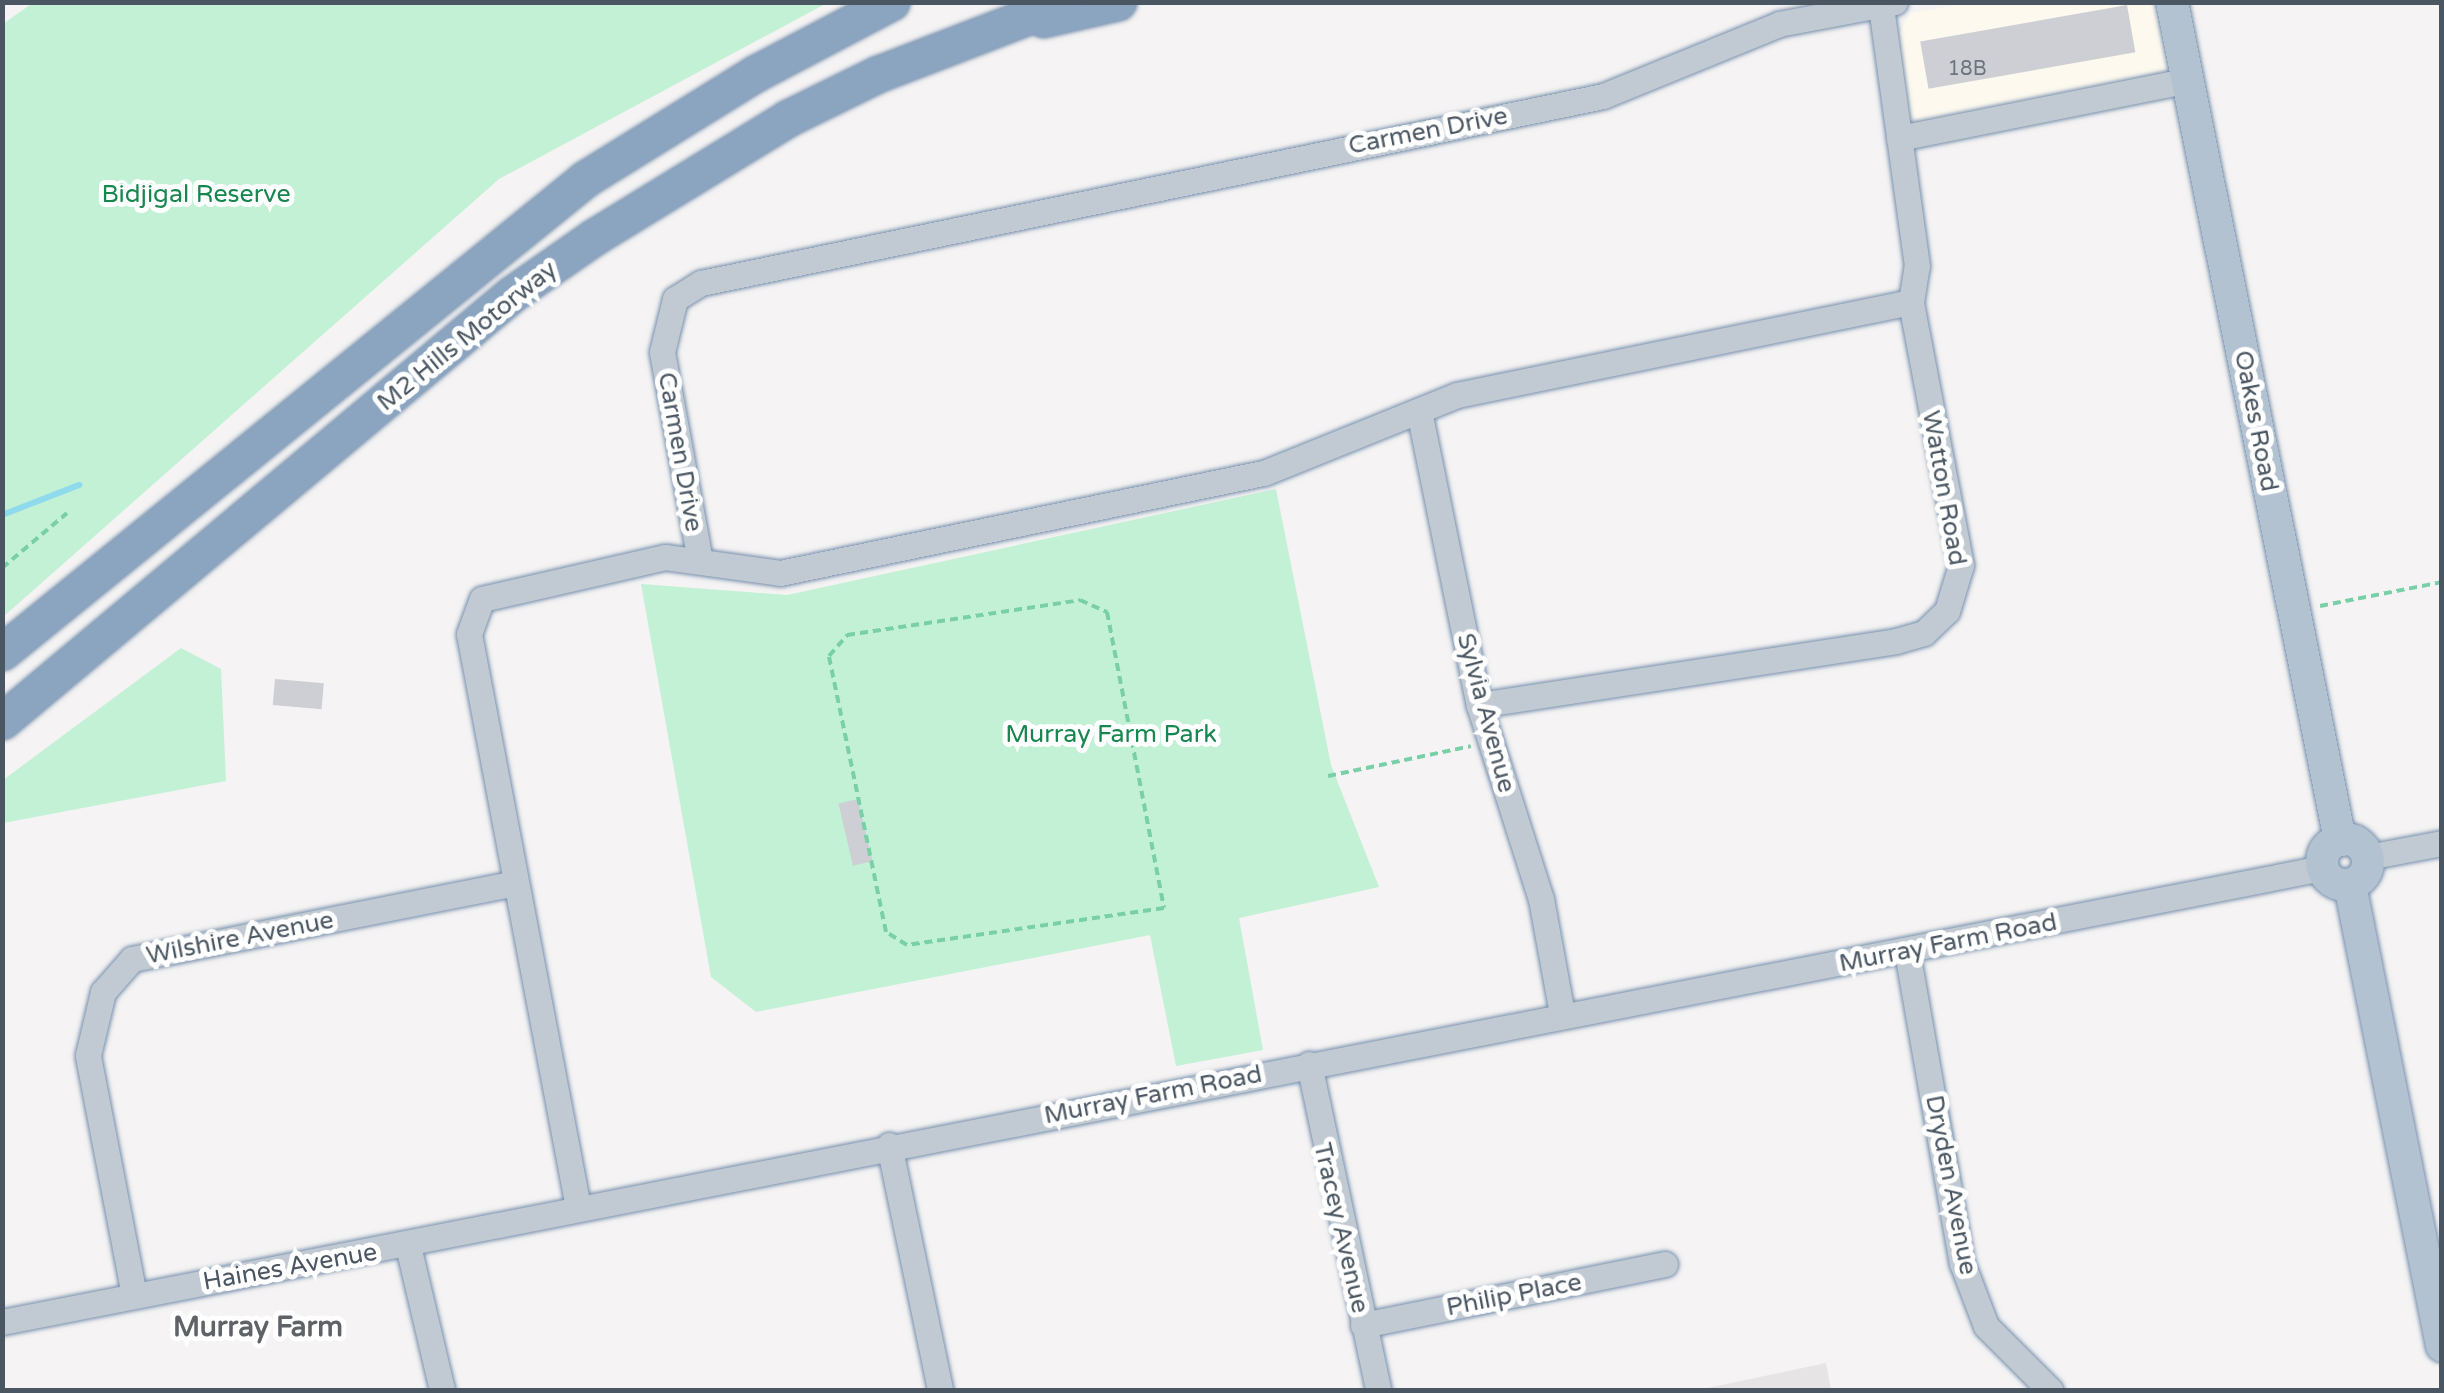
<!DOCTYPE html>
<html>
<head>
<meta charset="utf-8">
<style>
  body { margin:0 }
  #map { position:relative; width:2444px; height:1393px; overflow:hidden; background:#f5f3f3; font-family:"Varela Round",sans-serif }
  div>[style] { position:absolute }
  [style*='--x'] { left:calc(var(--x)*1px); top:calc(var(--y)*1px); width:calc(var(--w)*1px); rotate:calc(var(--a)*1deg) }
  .commercial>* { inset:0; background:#fdf9ef }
  .education>* { inset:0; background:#e6e4e5 }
  .green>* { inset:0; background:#c3f1d5 }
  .stream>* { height:6px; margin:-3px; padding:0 3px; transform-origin:3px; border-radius:3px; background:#90daee }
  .building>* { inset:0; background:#cdcfd5; transform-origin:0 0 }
  .path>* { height:4px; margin-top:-2px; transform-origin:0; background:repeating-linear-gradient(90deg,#7ad0a6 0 8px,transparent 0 13px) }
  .roads { filter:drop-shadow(0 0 2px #7690ad) drop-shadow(0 0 2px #7690ad) }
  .minor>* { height:25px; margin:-12.5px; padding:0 12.5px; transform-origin:12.5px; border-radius:12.5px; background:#c1cad2 }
  .major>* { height:32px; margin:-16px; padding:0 16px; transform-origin:16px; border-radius:16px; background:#b3c2d1 }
  .major>.ring { margin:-16px; padding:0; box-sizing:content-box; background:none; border:32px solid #b3c2d1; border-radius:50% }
  .highway>* { height:35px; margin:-17.5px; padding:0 17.5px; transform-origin:17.5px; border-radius:17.5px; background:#8ba5c1 }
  span { translate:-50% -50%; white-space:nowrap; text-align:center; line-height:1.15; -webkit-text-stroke:10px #fff; paint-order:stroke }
  .number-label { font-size:20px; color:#6b747e }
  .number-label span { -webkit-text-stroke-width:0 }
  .street-label { font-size:25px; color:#4a5661 }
  .park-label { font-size:25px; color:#17864f }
  .neighbourhood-label { font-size:28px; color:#5f6368; font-weight:700 }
  .frame { position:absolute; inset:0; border:5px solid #4a5661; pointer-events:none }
</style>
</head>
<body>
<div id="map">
  <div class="commercial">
    <i style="clip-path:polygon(1967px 3px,2155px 3px,2170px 69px,1928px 127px,1909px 114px,1896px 39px,1910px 13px)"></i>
  </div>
  <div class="education">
    <i style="clip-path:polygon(1826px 1363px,1831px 1390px,1698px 1390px)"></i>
  </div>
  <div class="green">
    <i style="clip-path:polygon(34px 2px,827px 2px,827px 3px,499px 179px,3px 617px,3px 24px)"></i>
    <i style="clip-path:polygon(1276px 489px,1331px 765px,1379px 887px,1239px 918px,1263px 1050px,1176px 1066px,1150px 935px,756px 1012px,711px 977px,641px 584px,787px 595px)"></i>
    <i style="clip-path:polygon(181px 648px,221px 669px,226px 781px,3px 823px,3px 780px)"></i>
  </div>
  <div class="stream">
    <i style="--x:2;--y:515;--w:83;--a:-21.3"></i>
  </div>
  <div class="building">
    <i style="left:2127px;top:5px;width:48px;height:210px;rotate:80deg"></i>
    <i style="left:275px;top:679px;width:49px;height:26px;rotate:5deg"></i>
    <i style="left:858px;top:799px;width:64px;height:20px;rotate:77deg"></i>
  </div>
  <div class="path">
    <i style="--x:2;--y:568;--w:85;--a:-40.2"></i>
    <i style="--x:1080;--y:600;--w:30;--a:24"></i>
    <i style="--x:1107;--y:612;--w:301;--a:79.1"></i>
    <i style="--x:1164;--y:908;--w:260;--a:171.8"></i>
    <i style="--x:907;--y:945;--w:25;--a:-148"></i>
    <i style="--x:886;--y:932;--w:282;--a:-101.7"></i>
    <i style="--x:829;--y:656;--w:28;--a:-49"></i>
    <i style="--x:847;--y:635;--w:236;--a:-8.5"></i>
    <i style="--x:2320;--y:606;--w:124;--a:-11.1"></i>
    <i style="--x:1328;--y:776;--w:146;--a:-11.8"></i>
  </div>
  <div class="roads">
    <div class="minor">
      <i style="--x:1899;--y:138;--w:295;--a:-11.3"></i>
      <i style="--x:1419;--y:411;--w:300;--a:78.5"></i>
      <i style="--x:1479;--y:705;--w:204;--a:72.3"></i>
      <i style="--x:1541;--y:899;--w:116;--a:79.6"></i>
      <i style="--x:700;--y:561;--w:212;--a:-100.3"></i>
      <i style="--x:662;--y:352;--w:55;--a:-76.2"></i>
      <i style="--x:675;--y:299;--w:31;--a:-32"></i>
      <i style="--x:701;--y:283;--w:921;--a:-11.71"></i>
      <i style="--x:1603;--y:96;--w:190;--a:-22.2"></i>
      <i style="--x:1779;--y:24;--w:118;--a:-10.7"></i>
      <i style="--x:1479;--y:705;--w:422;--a:-8.7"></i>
      <i style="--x:1896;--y:641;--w:29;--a:-16"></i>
      <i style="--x:1924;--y:633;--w:32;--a:-44"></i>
      <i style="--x:1947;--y:611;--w:48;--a:-73.1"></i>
      <i style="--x:1961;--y:565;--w:268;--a:-100.8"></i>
      <i style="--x:1911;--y:302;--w:36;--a:-81"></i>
      <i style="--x:1917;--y:266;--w:263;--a:-97.9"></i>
      <i style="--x:2368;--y:857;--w:75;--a:-10.7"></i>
      <i style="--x:1907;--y:952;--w:316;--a:80"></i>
      <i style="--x:1962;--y:1263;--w:67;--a:69.1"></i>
      <i style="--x:1986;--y:1326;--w:91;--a:45"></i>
      <i style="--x:1309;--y:1064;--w:333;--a:78"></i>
      <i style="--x:889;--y:1145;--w:250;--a:78.2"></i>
      <i style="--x:578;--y:1207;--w:583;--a:-100.77"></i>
      <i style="--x:469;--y:634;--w:37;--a:-70"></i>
      <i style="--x:482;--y:599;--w:188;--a:-12.9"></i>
      <i style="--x:665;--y:557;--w:116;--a:7.9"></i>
      <i style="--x:780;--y:573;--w:494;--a:-11.7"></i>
      <i style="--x:1264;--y:473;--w:208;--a:-22"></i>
      <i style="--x:1457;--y:395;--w:463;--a:-11.6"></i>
      <i style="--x:408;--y:1246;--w:148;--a:76.7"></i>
      <i style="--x:134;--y:1295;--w:244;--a:-100.9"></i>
      <i style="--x:88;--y:1055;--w:65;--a:-76.6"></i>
      <i style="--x:103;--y:992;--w:44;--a:-48.7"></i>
      <i style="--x:132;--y:959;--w:391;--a:-11.2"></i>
      <i style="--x:2;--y:1322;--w:2364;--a:-11.07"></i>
      <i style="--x:1363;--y:1325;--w:308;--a:-11.4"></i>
    </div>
    <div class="major">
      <i style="--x:2172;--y:2;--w:855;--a:78.66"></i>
      <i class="ring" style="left:2322px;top:839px;width:14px;height:14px"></i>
      <i style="--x:2350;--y:885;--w:470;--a:78.7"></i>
    </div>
    <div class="highway">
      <i style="--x:1043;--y:19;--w:77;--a:-12.8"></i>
      <i style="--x:2;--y:652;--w:751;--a:-39.05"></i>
      <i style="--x:585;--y:179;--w:201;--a:-31.8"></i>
      <i style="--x:756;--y:73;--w:153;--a:-27.7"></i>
      <i style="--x:2;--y:721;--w:665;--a:-39.94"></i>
      <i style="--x:512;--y:294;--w:100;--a:-34.8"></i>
      <i style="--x:594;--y:237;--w:228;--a:-31.5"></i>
      <i style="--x:788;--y:118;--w:100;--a:-26.1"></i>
      <i style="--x:878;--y:74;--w:201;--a:-21"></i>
    </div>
  </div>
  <div class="number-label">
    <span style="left:1967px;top:69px">18B</span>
  </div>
  <div class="street-label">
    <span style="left:1428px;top:131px;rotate:-11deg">Carmen Drive</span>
    <span style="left:467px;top:336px;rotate:-39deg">M2 Hills Motorway</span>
    <span style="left:2256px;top:421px;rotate:79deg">Oakes Road</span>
    <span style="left:680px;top:452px;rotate:80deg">Carmen Drive</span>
    <span style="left:1944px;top:488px;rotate:80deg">Watton Road</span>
    <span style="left:1486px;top:713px;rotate:75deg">Sylvia Avenue</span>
    <span style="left:240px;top:938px;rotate:-11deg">Wilshire Avenue</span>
    <span style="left:1948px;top:943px;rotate:-11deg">Murray Farm Road</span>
    <span style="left:1153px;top:1095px;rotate:-11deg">Murray Farm Road</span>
    <span style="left:1951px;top:1185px;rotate:79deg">Dryden Avenue</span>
    <span style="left:1341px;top:1228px;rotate:77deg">Tracey Avenue</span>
    <span style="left:290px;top:1267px;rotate:-10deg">Haines Avenue</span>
    <span style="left:1514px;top:1295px;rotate:-11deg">Philip Place</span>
  </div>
  <div class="park-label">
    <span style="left:196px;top:194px">Bidjigal Reserve</span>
    <span style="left:1111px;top:734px">Murray Farm Park</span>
  </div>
  <div class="neighbourhood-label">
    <span style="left:258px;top:1327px">Murray Farm</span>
  </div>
  <div class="frame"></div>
</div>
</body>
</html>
